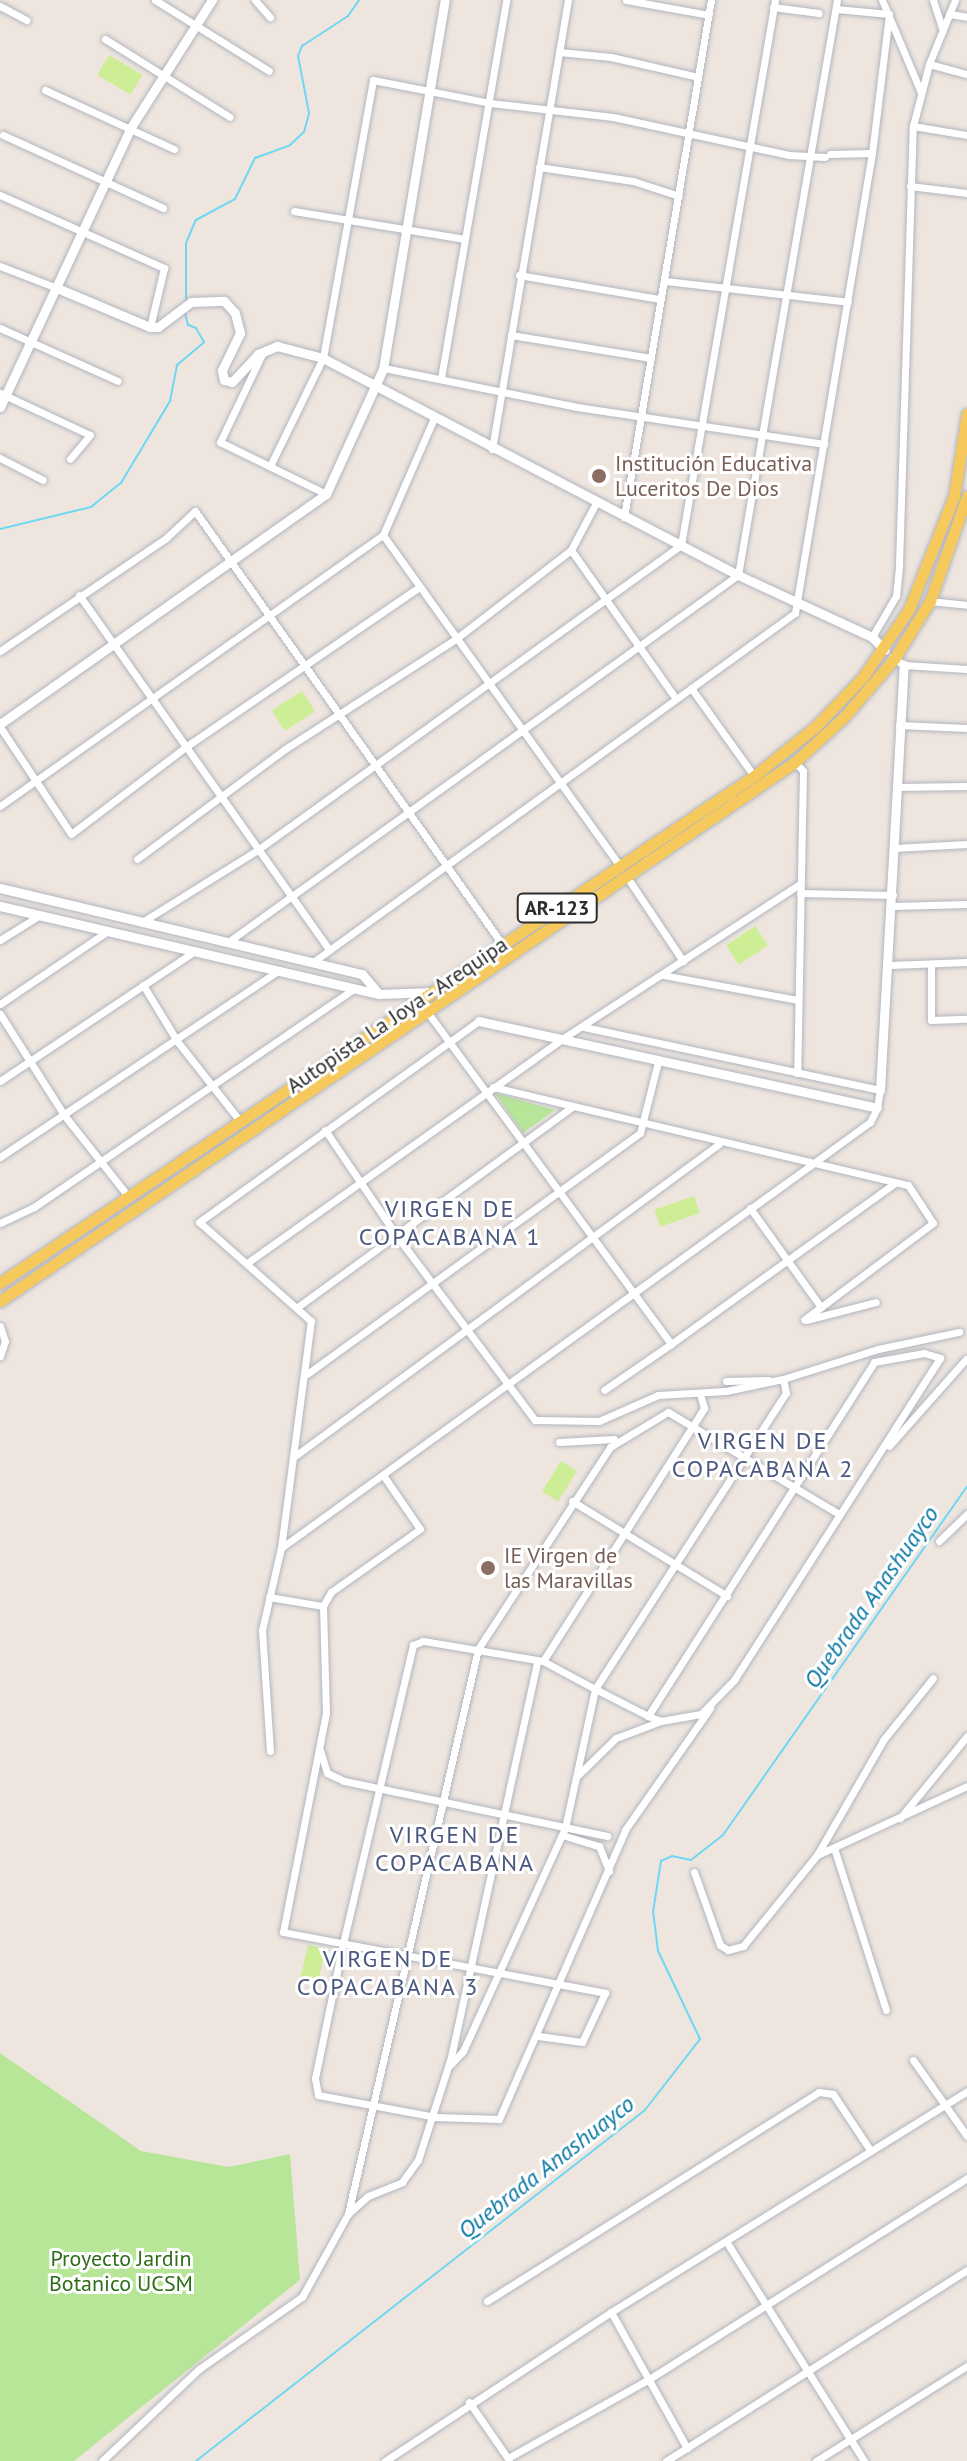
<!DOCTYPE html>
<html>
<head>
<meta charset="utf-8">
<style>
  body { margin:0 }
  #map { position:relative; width:967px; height:2461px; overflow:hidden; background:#eee6de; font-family:"PT Sans",sans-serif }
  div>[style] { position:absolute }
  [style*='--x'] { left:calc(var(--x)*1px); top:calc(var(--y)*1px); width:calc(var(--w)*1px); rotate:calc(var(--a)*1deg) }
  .green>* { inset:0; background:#b7e699 }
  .pitch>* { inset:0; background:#cdee94; transform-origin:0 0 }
  .stream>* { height:2px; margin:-1px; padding:0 1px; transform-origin:1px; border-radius:1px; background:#6ed7f3 }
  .roads { filter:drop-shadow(0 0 2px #b2b5c0) drop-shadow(0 0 2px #b2b5c0) }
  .minor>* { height:7px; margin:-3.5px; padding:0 3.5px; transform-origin:3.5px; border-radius:3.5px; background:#fff }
  .tertiary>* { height:9px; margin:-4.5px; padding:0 4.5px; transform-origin:4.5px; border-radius:4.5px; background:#fff }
  .primary>* { height:11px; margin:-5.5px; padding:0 5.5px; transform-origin:5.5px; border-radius:5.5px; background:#f5c95b }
  .dots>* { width:22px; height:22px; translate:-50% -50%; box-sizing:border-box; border:4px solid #fff; border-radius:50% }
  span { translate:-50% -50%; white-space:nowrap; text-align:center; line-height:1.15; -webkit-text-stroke:6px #fff; paint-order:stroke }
  .shield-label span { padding:2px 6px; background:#fff; border:2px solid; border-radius:6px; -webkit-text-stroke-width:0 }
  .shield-label { font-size:20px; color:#2c2c2c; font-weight:700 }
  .education-label { font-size:22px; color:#785e54 }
  .left { translate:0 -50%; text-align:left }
  .street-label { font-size:22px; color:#2c2c2c }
  .park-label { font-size:22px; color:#2e6d18 }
  .neighbourhood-label { font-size:24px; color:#4a577f; letter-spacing:2px }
  .water-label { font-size:24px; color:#0977a3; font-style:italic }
</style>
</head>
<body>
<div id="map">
  <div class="green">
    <i style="clip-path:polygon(495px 1093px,555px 1110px,523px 1133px)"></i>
    <i style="clip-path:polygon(0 2053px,141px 2151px,229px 2167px,290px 2154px,300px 2280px,74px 2461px,0 2461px)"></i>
  </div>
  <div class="pitch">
    <i style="left:109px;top:55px;width:39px;height:23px;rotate:31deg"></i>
    <i style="left:302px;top:691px;width:24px;height:36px;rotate:57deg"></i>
    <i style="left:755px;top:926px;width:23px;height:35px;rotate:56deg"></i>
    <i style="left:694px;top:1196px;width:18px;height:42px;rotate:71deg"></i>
    <i style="left:561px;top:1461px;width:19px;height:36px;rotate:32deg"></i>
    <i style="left:308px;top:1945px;width:18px;height:34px;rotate:13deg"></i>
  </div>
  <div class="stream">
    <i style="--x:186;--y:303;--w:60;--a:-90"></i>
    <i style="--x:186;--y:243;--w:25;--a:-67"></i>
    <i style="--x:196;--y:220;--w:44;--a:-28.3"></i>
    <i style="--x:235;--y:199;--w:46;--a:-64"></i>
    <i style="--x:255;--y:158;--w:37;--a:-20"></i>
    <i style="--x:290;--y:145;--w:19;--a:-43"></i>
    <i style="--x:304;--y:132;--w:20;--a:-75"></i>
    <i style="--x:309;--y:113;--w:58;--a:-100.9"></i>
    <i style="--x:298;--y:56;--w:11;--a:-68"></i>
    <i style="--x:302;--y:46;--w:55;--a:-33.1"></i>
    <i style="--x:348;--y:16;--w:19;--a:-55"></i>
    <i style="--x:0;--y:529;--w:94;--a:-13.6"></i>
    <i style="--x:91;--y:507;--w:38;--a:-39"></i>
    <i style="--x:121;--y:483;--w:96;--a:-59.1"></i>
    <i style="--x:170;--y:401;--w:37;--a:-79"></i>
    <i style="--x:177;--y:365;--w:35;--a:-40"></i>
    <i style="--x:204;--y:342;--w:16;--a:-120"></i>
    <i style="--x:196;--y:328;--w:9;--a:-159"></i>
    <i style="--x:188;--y:325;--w:12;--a:-104"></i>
    <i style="--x:196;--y:2461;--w:570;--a:-38.02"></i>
    <i style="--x:645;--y:2110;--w:90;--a:-52.2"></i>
    <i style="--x:700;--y:2039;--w:98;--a:-115.5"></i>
    <i style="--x:658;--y:1951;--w:39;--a:-97"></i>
    <i style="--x:653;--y:1912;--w:52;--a:-81.1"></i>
    <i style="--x:661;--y:1861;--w:12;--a:-24"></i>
    <i style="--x:672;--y:1856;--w:19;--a:12"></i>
    <i style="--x:691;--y:1860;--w:41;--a:-38"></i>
    <i style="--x:723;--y:1835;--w:425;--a:-55"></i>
  </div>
  <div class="roads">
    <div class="minor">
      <i style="--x:155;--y:0;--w:134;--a:31.9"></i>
      <i style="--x:255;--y:0;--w:23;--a:49"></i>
      <i style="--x:626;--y:0;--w:84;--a:10.2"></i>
      <i style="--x:882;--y:0;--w:98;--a:67.1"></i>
      <i style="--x:933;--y:0;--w:29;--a:72"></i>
      <i style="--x:0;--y:6;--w:30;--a:28"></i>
      <i style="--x:773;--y:7;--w:46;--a:7.4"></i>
      <i style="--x:949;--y:14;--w:18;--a:9"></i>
      <i style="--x:105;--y:39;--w:147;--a:32"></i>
      <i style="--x:559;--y:52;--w:52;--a:5.5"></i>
      <i style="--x:611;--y:57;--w:89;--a:12.9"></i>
      <i style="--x:929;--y:64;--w:39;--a:15"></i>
      <i style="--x:45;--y:90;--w:142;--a:24.6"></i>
      <i style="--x:913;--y:126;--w:55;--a:9.5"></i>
      <i style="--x:3;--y:135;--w:176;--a:24.5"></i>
      <i style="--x:830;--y:154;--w:42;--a:-1.4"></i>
      <i style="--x:539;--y:167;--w:95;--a:8.5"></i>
      <i style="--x:633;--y:181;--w:48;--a:18.1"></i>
      <i style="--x:910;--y:186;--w:57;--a:7"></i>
      <i style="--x:0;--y:195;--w:180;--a:24"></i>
      <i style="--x:164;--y:268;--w:61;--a:103.3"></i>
      <i style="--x:294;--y:211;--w:173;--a:9.3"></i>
      <i style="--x:0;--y:266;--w:61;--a:21.1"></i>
      <i style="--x:519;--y:275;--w:143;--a:9.7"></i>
      <i style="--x:665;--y:281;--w:184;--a:6.5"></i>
      <i style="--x:0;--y:328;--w:129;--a:24.2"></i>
      <i style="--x:511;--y:335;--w:142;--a:9.3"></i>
      <i style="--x:263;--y:352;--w:100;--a:115.5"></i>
      <i style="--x:220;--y:442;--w:118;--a:26.1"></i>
      <i style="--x:389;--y:369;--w:192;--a:11.4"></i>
      <i style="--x:577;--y:407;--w:250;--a:8.5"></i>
      <i style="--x:441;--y:378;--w:384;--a:-80.2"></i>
      <i style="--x:0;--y:393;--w:99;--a:25"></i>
      <i style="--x:90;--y:435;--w:31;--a:130"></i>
      <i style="--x:434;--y:418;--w:128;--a:113.6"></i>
      <i style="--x:383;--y:535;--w:407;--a:54.4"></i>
      <i style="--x:492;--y:449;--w:455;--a:-80.4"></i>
      <i style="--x:0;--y:458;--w:48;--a:27.1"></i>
      <i style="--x:270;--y:466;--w:120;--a:-63.9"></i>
      <i style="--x:323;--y:358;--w:282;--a:-79.8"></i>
      <i style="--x:373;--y:80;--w:119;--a:11.1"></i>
      <i style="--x:490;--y:103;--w:124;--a:6.5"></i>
      <i style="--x:613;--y:117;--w:180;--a:12.2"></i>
      <i style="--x:789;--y:155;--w:36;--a:3"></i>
      <i style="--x:624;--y:517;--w:524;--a:-80.45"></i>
      <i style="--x:571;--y:550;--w:182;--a:54.8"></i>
      <i style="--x:79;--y:595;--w:434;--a:54.8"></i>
      <i style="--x:930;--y:601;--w:37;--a:6"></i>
      <i style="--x:872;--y:637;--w:48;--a:-59.7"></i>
      <i style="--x:896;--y:596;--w:31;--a:-84"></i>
      <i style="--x:899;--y:565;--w:439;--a:-88.2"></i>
      <i style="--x:913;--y:126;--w:64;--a:-75.5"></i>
      <i style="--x:929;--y:64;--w:69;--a:-67.9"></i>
      <i style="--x:0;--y:651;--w:199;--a:-34.2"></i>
      <i style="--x:165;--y:539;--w:41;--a:-43"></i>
      <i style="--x:195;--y:511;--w:531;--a:54.66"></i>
      <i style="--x:892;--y:657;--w:14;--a:34"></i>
      <i style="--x:904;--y:665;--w:63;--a:3.6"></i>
      <i style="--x:691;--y:688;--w:108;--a:54.4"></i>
      <i style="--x:899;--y:725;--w:68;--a:2.5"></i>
      <i style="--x:0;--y:727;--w:128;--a:56.4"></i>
      <i style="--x:71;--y:834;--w:146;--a:-37.2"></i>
      <i style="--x:187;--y:746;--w:281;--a:-34.4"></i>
      <i style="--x:795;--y:762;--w:12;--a:48"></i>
      <i style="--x:803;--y:771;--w:302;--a:91.1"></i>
      <i style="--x:896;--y:787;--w:71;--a:-0.8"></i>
      <i style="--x:0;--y:806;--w:469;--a:-35.3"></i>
      <i style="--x:894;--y:848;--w:73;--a:-3.1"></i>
      <i style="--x:137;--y:859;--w:184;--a:-36.6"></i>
      <i style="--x:285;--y:749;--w:205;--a:-32.8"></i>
      <i style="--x:457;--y:638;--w:144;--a:-37.7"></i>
      <i style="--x:571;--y:550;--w:53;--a:-62"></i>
      <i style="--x:627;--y:877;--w:101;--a:56.3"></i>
      <i style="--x:800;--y:893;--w:93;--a:1.2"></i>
      <i style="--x:893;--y:906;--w:74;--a:-1.5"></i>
      <i style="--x:142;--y:922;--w:134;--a:-31.9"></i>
      <i style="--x:256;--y:851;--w:524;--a:-35.75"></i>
      <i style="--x:681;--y:545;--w:553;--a:-80.21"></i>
      <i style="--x:0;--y:940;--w:47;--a:-32"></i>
      <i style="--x:228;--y:942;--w:628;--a:-35.74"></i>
      <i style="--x:738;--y:575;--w:583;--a:-80.23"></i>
      <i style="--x:313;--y:962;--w:595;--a:-35.91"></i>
      <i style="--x:795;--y:613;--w:466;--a:-80.5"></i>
      <i style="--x:872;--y:153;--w:140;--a:-83"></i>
      <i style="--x:889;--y:14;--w:53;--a:-174.6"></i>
      <i style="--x:890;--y:965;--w:77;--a:-2.2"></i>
      <i style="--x:931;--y:965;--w:55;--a:90"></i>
      <i style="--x:931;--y:1020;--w:36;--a:-2"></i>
      <i style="--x:663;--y:975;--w:137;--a:10.5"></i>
      <i style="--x:143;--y:985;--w:66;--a:58.7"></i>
      <i style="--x:177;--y:1041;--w:102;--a:51.8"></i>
      <i style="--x:0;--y:1004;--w:130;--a:-34.1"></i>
      <i style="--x:428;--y:1013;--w:411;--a:53.7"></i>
      <i style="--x:671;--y:1344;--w:81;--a:145.5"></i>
      <i style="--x:0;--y:1014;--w:120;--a:57.6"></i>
      <i style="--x:64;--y:1115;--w:103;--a:51.7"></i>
      <i style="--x:0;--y:1081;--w:234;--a:-33.7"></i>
      <i style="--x:493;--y:1087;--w:426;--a:13.3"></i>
      <i style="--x:908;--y:1185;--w:45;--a:56.7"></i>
      <i style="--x:933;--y:1223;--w:161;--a:143.1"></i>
      <i style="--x:325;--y:1130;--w:127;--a:55.9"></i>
      <i style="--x:396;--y:1235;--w:231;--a:53.1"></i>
      <i style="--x:535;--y:1420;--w:64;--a:0.9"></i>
      <i style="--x:599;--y:1421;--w:64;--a:-23.8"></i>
      <i style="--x:658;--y:1395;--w:68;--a:-3.4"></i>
      <i style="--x:726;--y:1391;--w:58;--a:-11.9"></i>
      <i style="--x:0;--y:1157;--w:332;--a:-33.8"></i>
      <i style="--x:750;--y:1208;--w:122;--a:54.4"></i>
      <i style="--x:0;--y:1223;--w:38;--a:-25"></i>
      <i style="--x:34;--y:1207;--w:387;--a:-34.3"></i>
      <i style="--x:247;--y:1263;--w:387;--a:-35.4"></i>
      <i style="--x:562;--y:1039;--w:284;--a:-33.1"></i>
      <i style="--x:299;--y:1306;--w:338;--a:-36.1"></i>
      <i style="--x:806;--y:1320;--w:72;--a:-14.4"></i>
      <i style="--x:0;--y:1326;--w:16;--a:72"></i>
      <i style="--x:5;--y:1341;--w:16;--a:108"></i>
      <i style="--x:671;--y:1344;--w:276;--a:-35.7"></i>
      <i style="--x:307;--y:1374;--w:411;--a:-35.9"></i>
      <i style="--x:640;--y:1133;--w:73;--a:-75.8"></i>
      <i style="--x:726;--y:1381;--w:42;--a:-1.4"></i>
      <i style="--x:559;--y:1442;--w:55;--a:-3.1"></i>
      <i style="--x:889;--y:1446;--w:116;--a:-48.5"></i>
      <i style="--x:295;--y:1456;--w:526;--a:-36.35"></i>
      <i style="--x:383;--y:1475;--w:65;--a:55.6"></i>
      <i style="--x:420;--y:1529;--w:109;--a:144.7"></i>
      <i style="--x:331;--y:1592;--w:16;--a:120"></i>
      <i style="--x:323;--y:1606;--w:107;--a:88.4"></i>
      <i style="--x:326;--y:1713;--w:223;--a:101.1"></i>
      <i style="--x:283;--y:1932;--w:328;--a:10.7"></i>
      <i style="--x:605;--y:1993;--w:54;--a:115.1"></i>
      <i style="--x:582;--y:2042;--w:44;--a:-172.2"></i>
      <i style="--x:572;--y:1501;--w:182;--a:31.5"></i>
      <i style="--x:939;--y:1541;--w:39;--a:-44"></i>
      <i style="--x:281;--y:1548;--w:654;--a:-35.85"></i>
      <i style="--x:811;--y:1165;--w:73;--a:-36.1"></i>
      <i style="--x:870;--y:1122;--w:16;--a:-63"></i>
      <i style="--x:877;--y:1108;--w:18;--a:-81"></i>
      <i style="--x:880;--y:1090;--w:303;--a:-168"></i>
      <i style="--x:269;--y:1597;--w:55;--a:9.5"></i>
      <i style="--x:543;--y:1661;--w:300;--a:-57.5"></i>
      <i style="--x:704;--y:1408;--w:15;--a:-106"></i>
      <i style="--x:648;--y:1716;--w:420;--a:-57.4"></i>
      <i style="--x:874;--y:1362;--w:51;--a:-10.2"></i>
      <i style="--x:924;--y:1353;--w:17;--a:17"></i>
      <i style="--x:940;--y:1358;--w:381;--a:122.6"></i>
      <i style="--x:735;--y:1679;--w:49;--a:134.2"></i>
      <i style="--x:701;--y:1714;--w:41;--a:170.1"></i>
      <i style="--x:661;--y:1721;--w:14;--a:-159"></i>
      <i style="--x:648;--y:1716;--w:59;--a:-153"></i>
      <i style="--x:595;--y:1689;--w:59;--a:-151.7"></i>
      <i style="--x:543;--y:1661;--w:122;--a:-170.5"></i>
      <i style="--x:423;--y:1641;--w:11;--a:158"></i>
      <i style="--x:413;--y:1645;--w:306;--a:103.2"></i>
      <i style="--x:343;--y:1943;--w:138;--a:101.7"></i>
      <i style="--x:315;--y:2078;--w:17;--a:80"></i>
      <i style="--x:318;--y:2095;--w:119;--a:10.6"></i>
      <i style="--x:435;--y:2117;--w:64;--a:1.8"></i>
      <i style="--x:499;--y:2119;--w:315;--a:-66.4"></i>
      <i style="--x:625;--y:1830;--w:149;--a:-55.1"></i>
      <i style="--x:320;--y:1750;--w:24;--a:73"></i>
      <i style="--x:327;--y:1773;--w:19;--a:25"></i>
      <i style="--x:344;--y:1781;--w:269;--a:11.8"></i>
      <i style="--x:270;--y:1751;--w:121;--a:-93.8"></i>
      <i style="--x:262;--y:1630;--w:84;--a:-77"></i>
      <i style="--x:281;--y:1548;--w:229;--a:-82.5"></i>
      <i style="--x:311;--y:1321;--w:149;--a:-138.5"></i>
      <i style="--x:199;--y:1222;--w:345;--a:-35.7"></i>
      <i style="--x:577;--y:1776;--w:54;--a:-44.3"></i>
      <i style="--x:616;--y:1738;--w:48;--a:-20.7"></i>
      <i style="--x:900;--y:1818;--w:106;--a:-50.7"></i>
      <i style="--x:562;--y:1835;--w:39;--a:17"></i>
      <i style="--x:599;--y:1846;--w:27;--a:68"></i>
      <i style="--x:834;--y:1848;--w:170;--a:72.2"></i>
      <i style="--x:817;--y:1855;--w:134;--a:-60"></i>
      <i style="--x:884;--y:1739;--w:78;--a:-51.2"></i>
      <i style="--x:694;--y:1872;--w:77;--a:70.4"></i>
      <i style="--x:720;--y:1945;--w:9;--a:32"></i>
      <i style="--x:728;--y:1950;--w:16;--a:-15"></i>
      <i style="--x:743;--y:1946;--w:117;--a:-50.9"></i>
      <i style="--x:817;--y:1855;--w:165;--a:-24.7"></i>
      <i style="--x:913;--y:2060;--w:93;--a:54.6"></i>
      <i style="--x:450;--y:2065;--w:19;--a:-47"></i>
      <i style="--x:463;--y:2051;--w:245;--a:-65.4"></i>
      <i style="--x:565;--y:1828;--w:142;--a:-77.8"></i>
      <i style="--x:595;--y:1689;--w:352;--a:-57.2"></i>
      <i style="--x:786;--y:1393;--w:14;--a:-102"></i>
      <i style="--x:783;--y:1379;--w:100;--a:-17.5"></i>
      <i style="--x:878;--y:1349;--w:83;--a:-11.9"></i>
      <i style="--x:348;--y:2214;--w:580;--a:-77.04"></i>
      <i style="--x:478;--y:1649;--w:241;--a:-56.8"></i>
      <i style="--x:610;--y:1447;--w:68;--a:-31.1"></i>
      <i style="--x:668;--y:1412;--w:199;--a:30.8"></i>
      <i style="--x:726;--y:2241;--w:260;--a:57.9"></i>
      <i style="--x:487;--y:2301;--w:392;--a:-32.2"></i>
      <i style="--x:819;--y:2092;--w:14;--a:8"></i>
      <i style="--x:833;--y:2094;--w:67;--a:56.5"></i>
      <i style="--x:611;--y:2312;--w:156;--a:60.8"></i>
      <i style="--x:469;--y:2402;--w:70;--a:55.4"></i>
      <i style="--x:508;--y:2458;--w:158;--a:-29.2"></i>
      <i style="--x:646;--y:2381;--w:380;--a:-32.3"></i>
      <i style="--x:102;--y:2461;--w:134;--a:-43.5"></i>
      <i style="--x:199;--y:2369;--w:126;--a:-35"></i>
      <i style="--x:302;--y:2297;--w:95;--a:-61"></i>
      <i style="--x:348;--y:2214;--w:27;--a:-42"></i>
      <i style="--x:368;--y:2196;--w:37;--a:-22"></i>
      <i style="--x:402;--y:2182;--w:27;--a:-54"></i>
      <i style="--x:418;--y:2160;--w:108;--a:-72.2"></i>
      <i style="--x:451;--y:2057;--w:405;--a:-77.7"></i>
      <i style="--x:385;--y:2461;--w:271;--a:-33.4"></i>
      <i style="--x:611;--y:2312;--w:419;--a:-31.8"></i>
      <i style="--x:666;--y:2461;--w:356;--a:-32.4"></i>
      <i style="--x:816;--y:2461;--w:178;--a:-32.2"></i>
    </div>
    <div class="tertiary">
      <i style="--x:57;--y:288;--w:101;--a:22.8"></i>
      <i style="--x:150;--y:327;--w:8;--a:0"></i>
      <i style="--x:158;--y:327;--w:41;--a:-37.1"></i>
      <i style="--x:191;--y:302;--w:33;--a:-2"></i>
      <i style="--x:224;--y:301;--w:16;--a:47"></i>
      <i style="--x:235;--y:313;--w:21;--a:76"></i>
      <i style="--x:240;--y:333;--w:41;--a:115.9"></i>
      <i style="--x:222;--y:370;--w:10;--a:79"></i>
      <i style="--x:224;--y:380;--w:8;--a:14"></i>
      <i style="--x:232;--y:382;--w:38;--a:-47"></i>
      <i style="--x:258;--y:354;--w:21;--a:-23"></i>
      <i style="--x:277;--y:346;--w:48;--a:14.6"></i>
      <i style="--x:323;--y:358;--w:468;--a:27.6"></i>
      <i style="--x:738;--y:575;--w:148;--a:24.8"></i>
      <i style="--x:872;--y:637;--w:18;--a:45"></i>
      <i style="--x:0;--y:407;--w:309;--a:-64.9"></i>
      <i style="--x:131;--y:127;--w:151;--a:-57.5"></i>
      <i style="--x:0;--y:724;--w:399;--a:-35.2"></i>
      <i style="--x:326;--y:494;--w:137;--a:-65.5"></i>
      <i style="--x:383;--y:369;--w:374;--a:-80.5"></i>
      <i style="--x:0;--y:888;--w:372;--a:13.4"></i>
      <i style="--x:362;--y:974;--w:25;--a:50"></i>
      <i style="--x:0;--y:906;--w:389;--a:13.1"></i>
      <i style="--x:379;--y:994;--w:53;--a:-2.2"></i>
      <i style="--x:479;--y:1021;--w:407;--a:12.3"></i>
      <i style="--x:880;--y:1090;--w:426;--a:-86.8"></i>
    </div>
    <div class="primary">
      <i style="--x:0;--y:1283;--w:909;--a:-33.92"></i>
      <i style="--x:754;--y:776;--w:78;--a:-38.8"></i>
      <i style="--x:815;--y:727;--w:69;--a:-46.2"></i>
      <i style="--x:863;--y:677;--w:82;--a:-55.9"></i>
      <i style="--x:909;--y:609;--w:122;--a:-68.3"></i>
      <i style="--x:954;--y:496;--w:83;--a:-81"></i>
      <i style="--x:0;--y:1301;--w:960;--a:-34.14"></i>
      <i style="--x:795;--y:762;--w:67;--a:-42.6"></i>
      <i style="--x:844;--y:717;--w:77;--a:-49.2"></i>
      <i style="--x:894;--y:659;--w:68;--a:-58.2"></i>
      <i style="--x:930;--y:601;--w:111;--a:-70.6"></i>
    </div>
  </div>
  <div class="dots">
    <i style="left:599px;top:476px;background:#8d6e63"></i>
    <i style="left:488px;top:1568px;background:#8d6e63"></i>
  </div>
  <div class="shield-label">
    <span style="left:557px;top:908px">AR-123</span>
  </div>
  <div class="education-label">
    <span class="left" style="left:615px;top:476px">Institución Educativa<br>Luceritos De Dios</span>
    <span class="left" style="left:504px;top:1568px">IE Virgen de<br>las Maravillas</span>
  </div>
  <div class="street-label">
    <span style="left:397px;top:1015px;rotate:-34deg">Autopista La Joya - Arequipa</span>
  </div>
  <div class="park-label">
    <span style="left:121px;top:2271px">Proyecto Jardin<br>Botanico UCSM</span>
  </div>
  <div class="neighbourhood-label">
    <span style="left:450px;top:1223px">VIRGEN DE<br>COPACABANA 1</span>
    <span style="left:763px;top:1455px">VIRGEN DE<br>COPACABANA 2</span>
    <span style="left:455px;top:1849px">VIRGEN DE<br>COPACABANA</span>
    <span style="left:388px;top:1973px">VIRGEN DE<br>COPACABANA 3</span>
  </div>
  <div class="water-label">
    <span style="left:871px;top:1597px;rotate:-55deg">Quebrada Anashuayco</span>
    <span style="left:546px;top:2167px;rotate:-38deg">Quebrada Anashuayco</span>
  </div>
</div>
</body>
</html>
